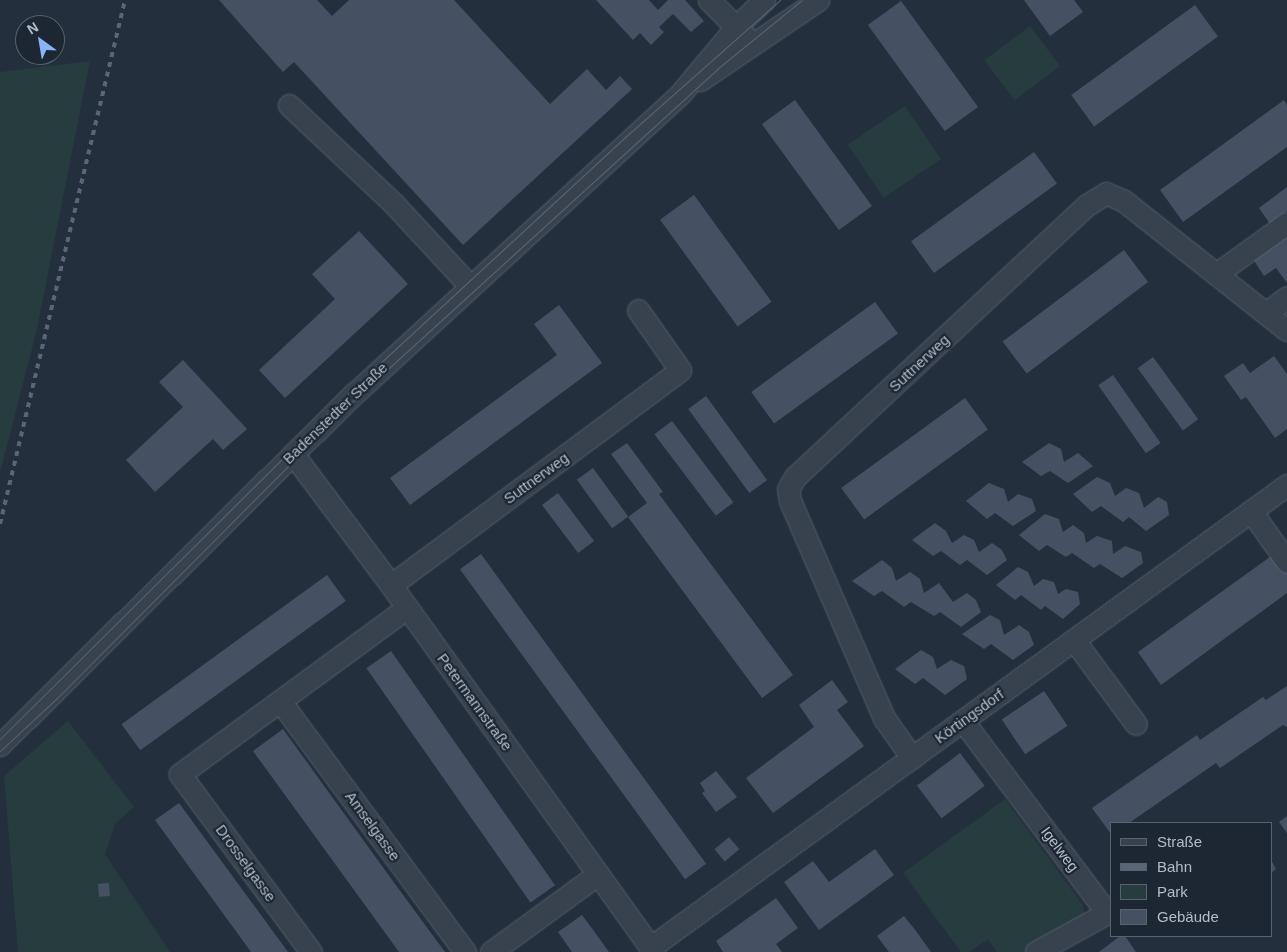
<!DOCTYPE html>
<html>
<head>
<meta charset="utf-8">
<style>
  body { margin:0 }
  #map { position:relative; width:1287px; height:952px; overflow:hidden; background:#242f3e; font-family:Helvetica,sans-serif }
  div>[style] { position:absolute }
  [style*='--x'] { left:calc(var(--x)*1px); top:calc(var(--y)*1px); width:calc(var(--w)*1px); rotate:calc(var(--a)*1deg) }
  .green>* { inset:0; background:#263c3f; transform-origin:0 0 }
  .building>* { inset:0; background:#455162; transform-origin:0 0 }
  .roads { filter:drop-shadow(0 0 1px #565f6c) drop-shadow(0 0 1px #565f6c) }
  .minor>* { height:21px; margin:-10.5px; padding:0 10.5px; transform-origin:10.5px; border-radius:10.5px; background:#38414e }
  .tram>* { height:1px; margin:-0.5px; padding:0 0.5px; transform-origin:0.5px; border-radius:0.5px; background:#5a6575 }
  .rail>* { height:4px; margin-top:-2px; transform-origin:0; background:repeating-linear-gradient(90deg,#5a6575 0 5px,transparent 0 10px) }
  span { translate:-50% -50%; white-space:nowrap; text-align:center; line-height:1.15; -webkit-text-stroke:4.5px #1d2633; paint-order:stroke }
  .street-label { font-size:15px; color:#b4bcc9 }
  .legend { position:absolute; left:1110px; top:822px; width:162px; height:115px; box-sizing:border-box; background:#1d2633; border:1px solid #59626f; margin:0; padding:6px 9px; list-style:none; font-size:15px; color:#b4bcc9 }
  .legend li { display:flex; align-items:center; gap:10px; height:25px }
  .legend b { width:25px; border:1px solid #59626f }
  .north { position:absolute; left:15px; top:15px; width:50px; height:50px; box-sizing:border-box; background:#1d2633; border:1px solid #59626f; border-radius:50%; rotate:328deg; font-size:14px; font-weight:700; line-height:20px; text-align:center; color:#b4bcc9 }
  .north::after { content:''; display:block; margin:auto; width:18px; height:22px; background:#8ab4f8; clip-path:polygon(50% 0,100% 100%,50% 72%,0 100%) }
</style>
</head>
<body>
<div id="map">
  <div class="green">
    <i style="left:1030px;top:26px;width:50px;height:57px;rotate:53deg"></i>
    <i style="clip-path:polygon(90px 61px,37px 329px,0 473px,0 72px)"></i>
    <i style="left:905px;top:106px;width:64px;height:69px;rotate:56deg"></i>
    <i style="clip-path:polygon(68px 721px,134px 807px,115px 824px,105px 854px,170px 952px,18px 952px,4px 776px)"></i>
    <i style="clip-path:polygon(1005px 799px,1083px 905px,1085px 917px,1026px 952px,997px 952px,988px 939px,969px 952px,961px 952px,903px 873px)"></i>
  </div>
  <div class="building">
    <i style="clip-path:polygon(219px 0,317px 0,332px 16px,349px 0,454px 0,550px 104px,587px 69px,606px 90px,620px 76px,632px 89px,463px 245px,294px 62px,283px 72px)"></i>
    <i style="clip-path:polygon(596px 0,649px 0,658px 10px,668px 0,685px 0,704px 21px,691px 32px,673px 14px,659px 27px,664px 32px,651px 45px,640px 33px,633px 40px)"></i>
    <i style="clip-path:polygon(1024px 0,1074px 0,1083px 12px,1050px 36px)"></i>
    <i style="left:901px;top:1px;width:131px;height:41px;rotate:54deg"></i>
    <i style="left:1195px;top:5px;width:39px;height:153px;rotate:54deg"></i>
    <i style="left:795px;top:100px;width:131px;height:41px;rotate:54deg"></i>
    <i style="clip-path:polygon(1284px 100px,1287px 105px,1287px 147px,1183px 222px,1160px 190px)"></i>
    <i style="left:1034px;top:152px;width:39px;height:152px;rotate:54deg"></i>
    <i style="clip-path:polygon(1287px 187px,1287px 211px,1270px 224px,1259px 208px)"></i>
    <i style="left:694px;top:195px;width:132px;height:42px;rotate:54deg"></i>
    <i style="clip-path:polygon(359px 231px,408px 284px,285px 398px,259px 370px,335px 299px,312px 274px)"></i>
    <i style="clip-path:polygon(1287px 235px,1287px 283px,1276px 268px,1264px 276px,1253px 259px)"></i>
    <i style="left:1124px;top:250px;width:40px;height:152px;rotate:53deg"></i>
    <i style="left:875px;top:302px;width:39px;height:153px;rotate:54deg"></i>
    <i style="clip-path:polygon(559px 305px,602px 363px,410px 505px,390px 478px,557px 355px,534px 324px)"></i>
    <i style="clip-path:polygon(1274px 356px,1287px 374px,1287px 429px,1275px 438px,1246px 397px,1241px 400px,1224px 376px,1243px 363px,1250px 373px)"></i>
    <i style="left:1153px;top:357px;width:77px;height:19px;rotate:54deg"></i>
    <i style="clip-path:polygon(183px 360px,247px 429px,223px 450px,213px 439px,155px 492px,126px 460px,183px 407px,159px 382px)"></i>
    <i style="left:1113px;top:375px;width:83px;height:18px;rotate:55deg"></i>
    <i style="left:706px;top:396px;width:104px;height:22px;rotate:54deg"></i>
    <i style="left:965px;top:398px;width:39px;height:153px;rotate:54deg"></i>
    <i style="left:672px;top:421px;width:102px;height:22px;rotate:53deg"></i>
    <i style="clip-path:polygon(627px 443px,663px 492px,659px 494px,793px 675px,762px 698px,628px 517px,647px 503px,611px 454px)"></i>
    <i style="clip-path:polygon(1049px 443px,1061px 449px,1064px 462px,1078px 453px,1093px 466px,1068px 483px,1050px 471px,1041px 476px,1022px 462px)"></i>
    <i style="left:593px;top:468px;width:60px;height:20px;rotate:54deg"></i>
    <i style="clip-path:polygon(1097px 477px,1110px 483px,1115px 496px,1126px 488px,1139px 493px,1144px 508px,1158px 497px,1167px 502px,1169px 515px,1146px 531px,1129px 517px,1123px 522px,1101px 506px,1092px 512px,1073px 494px)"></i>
    <i style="clip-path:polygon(989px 483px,1004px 489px,1008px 502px,1018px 494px,1032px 499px,1036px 511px,1013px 526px,995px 513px,987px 519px,966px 501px)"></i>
    <i style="left:558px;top:493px;width:60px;height:20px;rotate:53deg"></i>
    <i style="clip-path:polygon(1045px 514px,1059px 519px,1063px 532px,1073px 525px,1084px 533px,1086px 543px,1097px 536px,1112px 541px,1113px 554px,1125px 546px,1141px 552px,1143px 563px,1122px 578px,1100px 564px,1094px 568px,1072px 553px,1066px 557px,1047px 545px,1039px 551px,1019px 535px)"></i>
    <i style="clip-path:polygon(935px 523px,946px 531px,952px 543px,964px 535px,974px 540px,979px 552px,992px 543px,1002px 550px,1007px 560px,987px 575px,967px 560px,960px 565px,941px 551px,933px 556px,912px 540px)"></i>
    <i style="left:481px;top:554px;width:383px;height:26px;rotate:54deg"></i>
    <i style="clip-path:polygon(1274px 554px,1287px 572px,1287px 593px,1161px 685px,1138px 652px)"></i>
    <i style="clip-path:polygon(882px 560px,892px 568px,896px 581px,910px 572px,920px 579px,924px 593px,939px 583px,953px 602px,967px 593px,976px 600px,981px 612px,961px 627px,940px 612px,934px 616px,911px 602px,904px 607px,882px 591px,874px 596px,852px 581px)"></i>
    <i style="clip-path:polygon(1018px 567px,1028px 572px,1034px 586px,1043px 579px,1054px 582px,1058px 594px,1066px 589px,1078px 592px,1080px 604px,1063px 619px,1045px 606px,1041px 610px,1021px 595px,1015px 600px,996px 585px)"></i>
    <i style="left:327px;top:575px;width:32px;height:254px;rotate:54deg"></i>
    <i style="clip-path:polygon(990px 615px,1000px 620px,1004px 635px,1019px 625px,1029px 632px,1034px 645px,1013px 660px,991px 644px,984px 649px,962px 634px)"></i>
    <i style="clip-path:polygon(921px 650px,933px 657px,937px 669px,951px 660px,964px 666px,967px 679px,945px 695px,923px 678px,915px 684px,895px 669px)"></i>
    <i style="left:391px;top:651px;width:286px;height:30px;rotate:55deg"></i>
    <i style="clip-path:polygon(832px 680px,848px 702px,837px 710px,864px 746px,773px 813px,746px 778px,814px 727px,799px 705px)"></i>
    <i style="clip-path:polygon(1287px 686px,1287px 727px,1283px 725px,1220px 768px,1216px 763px,1129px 823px,1111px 823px,1111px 834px,1092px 808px,1197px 735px,1200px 740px,1263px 697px,1266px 700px)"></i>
    <i style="left:1044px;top:691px;width:42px;height:51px;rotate:56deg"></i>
    <i style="clip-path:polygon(283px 729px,395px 884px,445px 952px,399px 952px,354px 890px,253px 751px)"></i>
    <i style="left:960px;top:753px;width:41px;height:54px;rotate:53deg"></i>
    <i style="clip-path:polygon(716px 771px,737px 797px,716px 812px,702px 793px,705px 791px,700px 783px)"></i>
    <i style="clip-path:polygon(179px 803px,236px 881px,288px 952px,251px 952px,246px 945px,155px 820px)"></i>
    <i style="clip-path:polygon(1287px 816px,1287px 833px,1279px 822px)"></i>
    <i style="left:729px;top:837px;width:16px;height:19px;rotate:50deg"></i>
    <i style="clip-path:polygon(875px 849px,894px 875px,819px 930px,784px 882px,813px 861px,829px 882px)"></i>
    <i style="clip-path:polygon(1271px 860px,1276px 869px,1271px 873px)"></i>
    <i style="left:109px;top:883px;width:13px;height:11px;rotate:86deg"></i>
    <i style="clip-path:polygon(776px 898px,798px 928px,776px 944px,782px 952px,723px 952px,716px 941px)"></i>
    <i style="clip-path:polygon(582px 915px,596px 934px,609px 952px,572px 952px,558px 932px)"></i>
    <i style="clip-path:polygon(904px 916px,916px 931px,931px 952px,889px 952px,877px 936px)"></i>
    <i style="clip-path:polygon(1120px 936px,1125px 936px,1136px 952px,1099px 952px)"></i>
  </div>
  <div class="roads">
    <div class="minor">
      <i style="--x:709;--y:0;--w:51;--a:45"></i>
      <i style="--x:700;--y:80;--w:143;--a:-34.1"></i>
      <i style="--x:289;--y:105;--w:144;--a:43.3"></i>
      <i style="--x:394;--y:204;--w:112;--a:47.2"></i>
      <i style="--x:1216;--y:274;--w:87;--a:-35.7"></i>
      <i style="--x:1266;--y:313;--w:26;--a:-37"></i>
      <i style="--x:293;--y:454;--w:164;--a:53.2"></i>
      <i style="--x:391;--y:585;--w:452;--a:54.4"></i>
      <i style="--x:1251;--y:511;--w:62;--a:54.8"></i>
      <i style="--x:391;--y:585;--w:360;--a:-36.6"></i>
      <i style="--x:680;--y:370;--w:73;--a:-125"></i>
      <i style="--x:1074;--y:640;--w:104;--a:53.6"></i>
      <i style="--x:280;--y:701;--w:312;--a:53.6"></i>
      <i style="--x:963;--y:721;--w:240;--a:53.1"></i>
      <i style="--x:1107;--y:913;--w:81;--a:151.2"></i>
      <i style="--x:0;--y:745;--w:499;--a:-44.8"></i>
      <i style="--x:354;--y:394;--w:444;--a:-42.6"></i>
      <i style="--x:681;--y:93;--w:86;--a:-50.2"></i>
      <i style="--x:736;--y:27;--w:39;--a:-44"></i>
      <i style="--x:912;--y:758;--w:49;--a:-125"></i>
      <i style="--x:884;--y:718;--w:236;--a:-113.4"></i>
      <i style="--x:790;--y:501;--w:12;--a:-99"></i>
      <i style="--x:788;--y:489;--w:14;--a:-60"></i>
      <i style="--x:795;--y:477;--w:399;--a:-43"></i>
      <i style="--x:1087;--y:205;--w:22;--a:-32"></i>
      <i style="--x:1106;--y:193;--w:20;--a:24"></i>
      <i style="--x:1124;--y:201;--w:208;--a:38.4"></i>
      <i style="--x:651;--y:947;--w:786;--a:-36"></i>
      <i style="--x:311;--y:952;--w:221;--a:-126.4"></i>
      <i style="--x:180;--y:774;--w:281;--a:-36.2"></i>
      <i style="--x:491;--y:952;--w:132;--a:-36.1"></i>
    </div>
  </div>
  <div class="tram">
    <i style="--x:0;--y:739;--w:495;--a:-44.8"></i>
    <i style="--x:351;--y:390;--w:382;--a:-42.7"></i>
    <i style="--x:632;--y:131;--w:198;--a:-41.5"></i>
    <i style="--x:0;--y:751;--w:78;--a:-42.9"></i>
    <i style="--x:57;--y:698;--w:425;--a:-45.1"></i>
    <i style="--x:357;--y:397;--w:487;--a:-42.3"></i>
    <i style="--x:717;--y:69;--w:109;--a:-39.1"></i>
  </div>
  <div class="rail">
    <i style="--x:0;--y:524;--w:539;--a:-76.58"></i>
  </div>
  <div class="street-label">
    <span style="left:919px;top:363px;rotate:-43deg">Suttnerweg</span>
    <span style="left:335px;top:413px;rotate:-44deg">Badenstedter Straße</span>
    <span style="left:536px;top:478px;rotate:-36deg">Suttnerweg</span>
    <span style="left:475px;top:702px;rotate:54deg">Petermannstraße</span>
    <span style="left:969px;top:716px;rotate:-36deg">Körtingsdorf</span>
    <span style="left:373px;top:826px;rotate:54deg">Amselgasse</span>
    <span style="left:1060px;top:849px;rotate:53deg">Igelweg</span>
    <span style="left:246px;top:863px;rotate:54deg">Drosselgasse</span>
  </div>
  <ul class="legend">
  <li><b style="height:6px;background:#38414e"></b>Straße</li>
  <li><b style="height:6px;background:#5a6575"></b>Bahn</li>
  <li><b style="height:14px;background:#263c3f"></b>Park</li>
  <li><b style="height:14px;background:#455162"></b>Gebäude</li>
  </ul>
  <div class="north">N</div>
</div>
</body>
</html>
